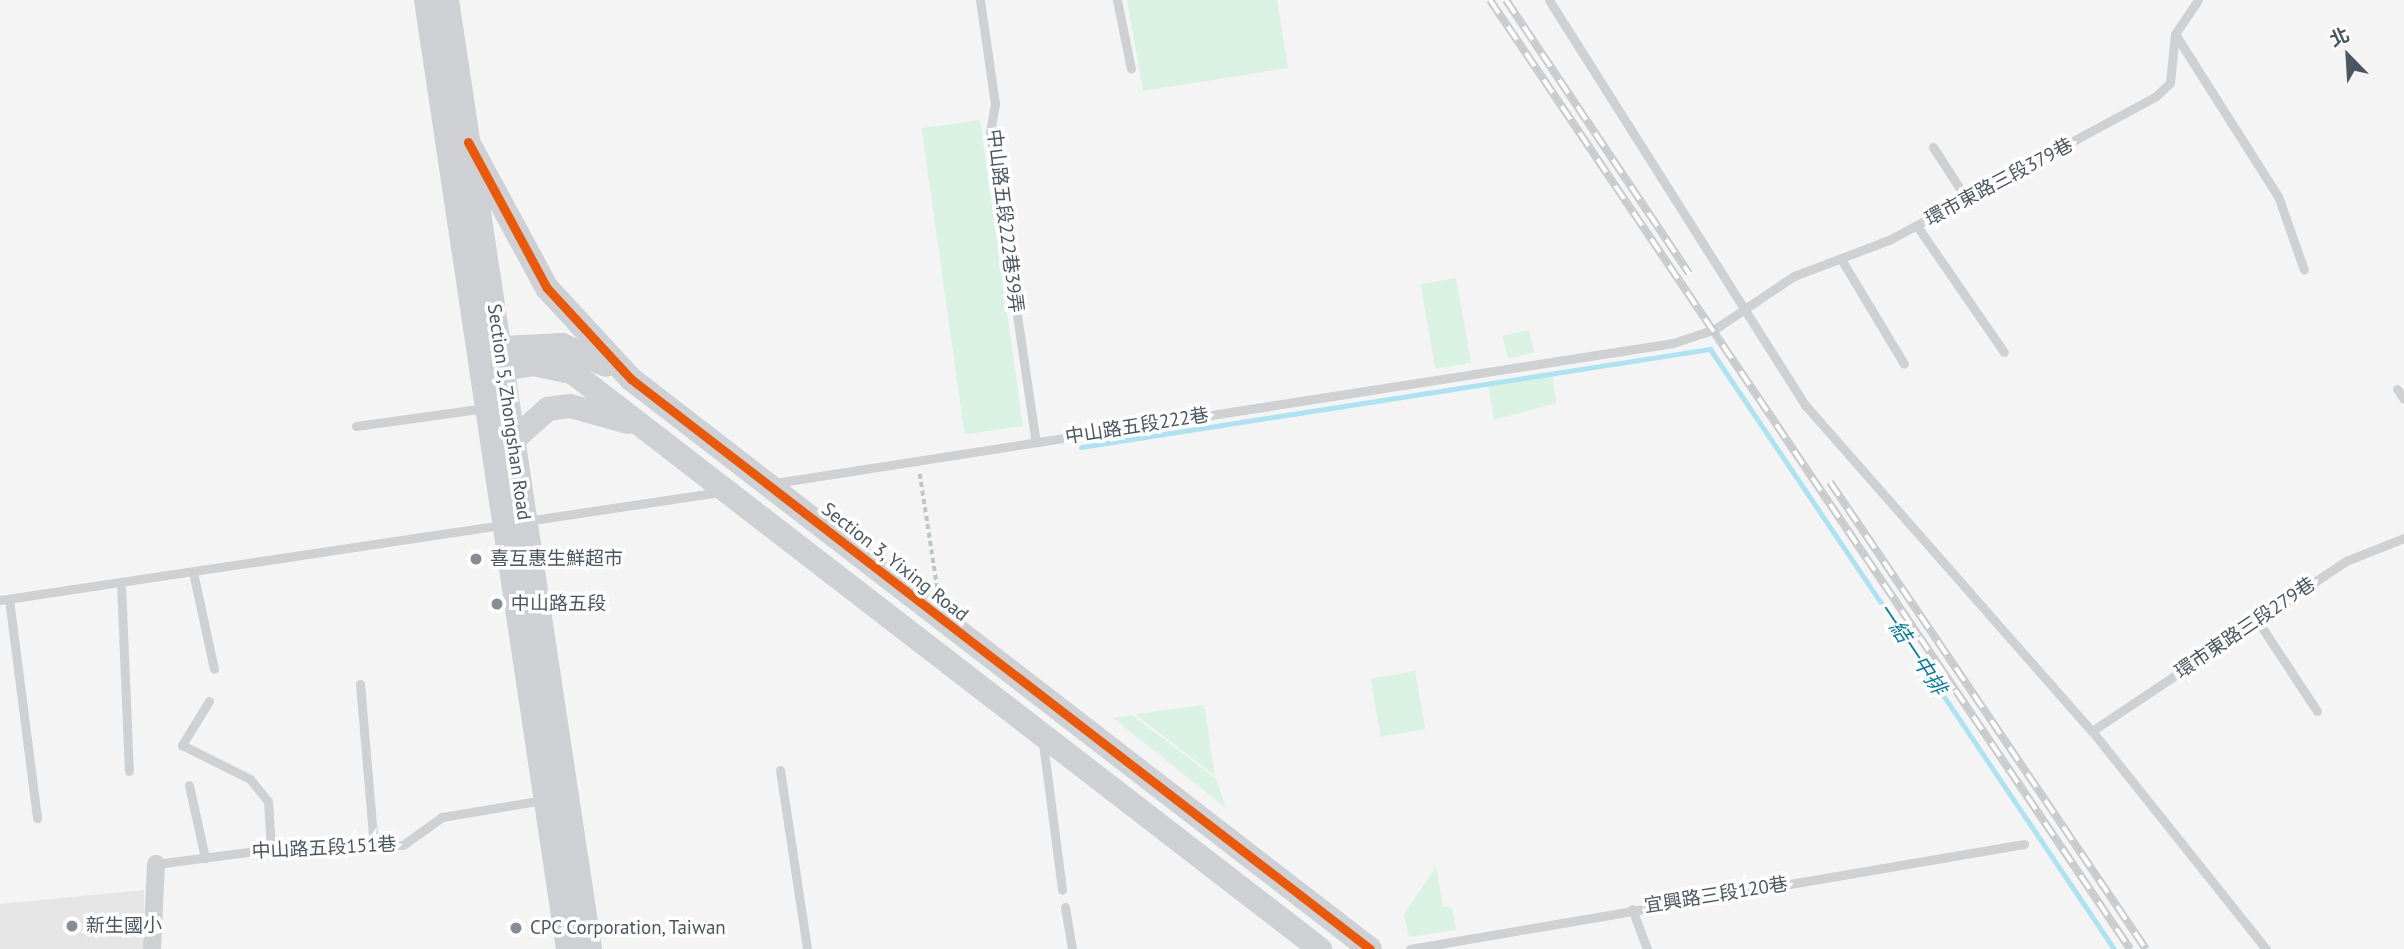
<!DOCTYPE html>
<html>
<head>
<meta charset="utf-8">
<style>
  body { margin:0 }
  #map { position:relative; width:2404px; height:949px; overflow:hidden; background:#f4f4f4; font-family:"PT Sans","Noto Sans TC",sans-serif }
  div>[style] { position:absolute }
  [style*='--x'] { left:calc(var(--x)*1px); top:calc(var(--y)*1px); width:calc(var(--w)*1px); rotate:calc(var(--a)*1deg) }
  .education>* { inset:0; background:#e6e5e6 }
  .green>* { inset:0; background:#d9f2e3; transform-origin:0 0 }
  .stream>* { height:5px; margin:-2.5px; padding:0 2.5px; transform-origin:2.5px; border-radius:2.5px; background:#aee2f0 }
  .path>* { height:3.5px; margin-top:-1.75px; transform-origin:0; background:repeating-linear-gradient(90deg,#bcc7c4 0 5px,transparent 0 8.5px) }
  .lane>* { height:9px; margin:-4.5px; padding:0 4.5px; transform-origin:4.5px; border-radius:4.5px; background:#ced0d2 }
  .street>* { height:18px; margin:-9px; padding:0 9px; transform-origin:9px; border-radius:9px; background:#ced0d2 }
  .secondary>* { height:24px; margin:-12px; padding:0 12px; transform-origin:12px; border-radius:12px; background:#ced0d4 }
  .rail>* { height:8px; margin-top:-4px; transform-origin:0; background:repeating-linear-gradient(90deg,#fff 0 16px,#c9cacc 0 32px); box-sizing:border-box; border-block:2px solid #c9cacc }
  .cycleway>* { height:9px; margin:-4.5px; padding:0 4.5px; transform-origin:4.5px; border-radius:4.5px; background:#e8590c }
  .dots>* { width:19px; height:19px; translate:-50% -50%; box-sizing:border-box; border:4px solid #fff; border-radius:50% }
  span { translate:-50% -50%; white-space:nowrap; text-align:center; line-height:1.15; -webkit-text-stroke:7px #fff; paint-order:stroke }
  .street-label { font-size:19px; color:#4a5661 }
  .poi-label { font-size:19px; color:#4a5661 }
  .left { translate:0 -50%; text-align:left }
  .water-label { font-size:21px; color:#0c7c9b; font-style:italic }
  .north { position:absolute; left:2313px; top:21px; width:70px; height:70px; -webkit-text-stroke:5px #fff; paint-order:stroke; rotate:336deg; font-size:19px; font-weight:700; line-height:28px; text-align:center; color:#4a5661 }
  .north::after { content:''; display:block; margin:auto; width:24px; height:32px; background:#4a5661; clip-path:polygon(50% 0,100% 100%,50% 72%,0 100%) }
</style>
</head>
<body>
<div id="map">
  <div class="education">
    <i style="clip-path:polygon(144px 890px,144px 949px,0 949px,0 904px)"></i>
  </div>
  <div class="green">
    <i style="clip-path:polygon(1127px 0,1277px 0,1288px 68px,1143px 91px)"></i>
    <i style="left:980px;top:120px;width:309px;height:59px;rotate:82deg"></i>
    <i style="left:1456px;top:278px;width:86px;height:36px;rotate:80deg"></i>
    <i style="left:1529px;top:330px;width:23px;height:27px;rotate:77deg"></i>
    <i style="clip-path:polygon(1552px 373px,1556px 403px,1494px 420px,1488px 384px)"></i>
    <i style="left:1415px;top:671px;width:59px;height:45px;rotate:80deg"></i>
    <i style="clip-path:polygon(1204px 705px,1215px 776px,1135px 714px)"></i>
    <i style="clip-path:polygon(1132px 715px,1216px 779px,1226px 808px,1113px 718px)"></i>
    <i style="clip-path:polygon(1436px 867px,1443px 906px,1452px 908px,1456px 930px,1409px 937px,1404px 914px)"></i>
  </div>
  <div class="stream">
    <i style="--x:1081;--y:447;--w:637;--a:-8.86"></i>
    <i style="--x:1710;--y:349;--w:723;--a:56.05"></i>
  </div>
  <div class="path">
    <i style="--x:920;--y:474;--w:118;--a:81.3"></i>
  </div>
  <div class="lane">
    <i style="--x:980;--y:0;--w:105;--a:81.8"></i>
    <i style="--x:995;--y:104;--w:28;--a:100"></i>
    <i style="--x:990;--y:132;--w:313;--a:81.6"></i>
    <i style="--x:1117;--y:0;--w:70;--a:78.5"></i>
    <i style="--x:1549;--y:0;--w:481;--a:57.7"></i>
    <i style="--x:1806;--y:406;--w:433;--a:48.7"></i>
    <i style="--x:2092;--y:731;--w:279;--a:51.4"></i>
    <i style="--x:2175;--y:34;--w:192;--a:57.6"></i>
    <i style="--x:2278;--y:196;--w:78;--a:70.6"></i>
    <i style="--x:1933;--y:147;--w:64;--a:57.1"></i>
    <i style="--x:1917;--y:226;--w:153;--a:55.4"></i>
    <i style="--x:1841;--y:259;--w:122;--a:59"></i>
    <i style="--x:2397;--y:389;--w:12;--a:55"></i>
    <i style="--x:356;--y:426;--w:131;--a:-7.9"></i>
    <i style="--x:775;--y:483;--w:909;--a:-8.86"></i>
    <i style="--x:1673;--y:343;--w:44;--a:-18.4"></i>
    <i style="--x:1715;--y:329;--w:95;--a:-33.9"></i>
    <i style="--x:1794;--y:276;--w:102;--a:-20.8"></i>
    <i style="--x:1889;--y:240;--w:303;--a:-28.3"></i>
    <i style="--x:2156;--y:96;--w:19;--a:-43"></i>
    <i style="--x:2170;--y:83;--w:49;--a:-84.2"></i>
    <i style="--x:2175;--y:34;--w:41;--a:-55.9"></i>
    <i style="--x:526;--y:521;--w:196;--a:-8.5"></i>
    <i style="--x:193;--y:572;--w:99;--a:77.8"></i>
    <i style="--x:121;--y:583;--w:188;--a:87.6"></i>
    <i style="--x:9;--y:599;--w:221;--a:82.7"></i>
    <i style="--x:0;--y:600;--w:508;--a:-8.5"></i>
    <i style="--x:2257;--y:620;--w:109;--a:56.6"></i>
    <i style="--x:360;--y:684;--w:165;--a:85.1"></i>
    <i style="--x:209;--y:701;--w:52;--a:121.5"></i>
    <i style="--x:182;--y:745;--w:76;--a:26.6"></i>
    <i style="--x:250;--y:779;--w:28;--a:51"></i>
    <i style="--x:268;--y:801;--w:48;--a:86.4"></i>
    <i style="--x:2092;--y:731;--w:306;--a:-33.8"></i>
    <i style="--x:2346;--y:561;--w:62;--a:-21.6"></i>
    <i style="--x:1043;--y:743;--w:148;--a:82.6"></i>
    <i style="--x:780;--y:770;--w:181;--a:81.4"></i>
    <i style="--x:189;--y:785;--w:75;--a:77.6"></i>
    <i style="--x:156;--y:864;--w:116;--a:-7.4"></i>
    <i style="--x:271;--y:849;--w:132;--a:-1.7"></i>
    <i style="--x:403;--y:845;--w:48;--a:-35.7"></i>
    <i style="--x:442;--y:817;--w:103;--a:-9.5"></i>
    <i style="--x:1065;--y:907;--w:43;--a:80.5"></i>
    <i style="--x:1632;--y:909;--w:43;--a:69.4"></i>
    <i style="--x:1410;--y:949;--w:623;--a:-9.7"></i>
  </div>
  <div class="street">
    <i style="--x:152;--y:949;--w:85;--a:-87.3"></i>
  </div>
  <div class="secondary">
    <i style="--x:426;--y:0;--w:960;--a:81.49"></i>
    <i style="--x:447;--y:0;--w:960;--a:81.43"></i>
    <i style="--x:468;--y:142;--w:166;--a:61.6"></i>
    <i style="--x:547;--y:288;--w:124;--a:47.3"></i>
    <i style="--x:631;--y:379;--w:933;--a:37.64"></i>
    <i style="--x:487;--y:349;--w:75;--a:-3.1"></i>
    <i style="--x:562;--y:345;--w:48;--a:24.4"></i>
    <i style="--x:482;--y:373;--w:52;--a:-10"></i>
    <i style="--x:533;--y:364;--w:40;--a:12"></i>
    <i style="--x:572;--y:372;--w:945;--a:37.65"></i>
    <i style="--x:513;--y:440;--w:47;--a:-41.5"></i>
    <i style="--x:548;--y:409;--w:22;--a:-8"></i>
    <i style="--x:570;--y:406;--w:60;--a:15.4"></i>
  </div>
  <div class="rail">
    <i style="--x:1490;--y:0;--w:1145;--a:56"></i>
    <i style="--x:1506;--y:0;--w:329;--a:56.2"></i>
    <i style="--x:1830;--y:482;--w:564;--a:55.92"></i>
  </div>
  <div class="cycleway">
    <i style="--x:468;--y:142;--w:166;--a:61.6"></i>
    <i style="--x:547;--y:288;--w:124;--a:47.3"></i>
    <i style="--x:631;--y:379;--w:933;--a:37.64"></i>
  </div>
  <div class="dots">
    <i style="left:476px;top:559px;background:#868d94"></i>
    <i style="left:497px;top:604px;background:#868d94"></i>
    <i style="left:72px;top:926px;background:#868d94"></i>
    <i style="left:516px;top:928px;background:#868d94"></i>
  </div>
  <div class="street-label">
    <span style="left:1999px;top:182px;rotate:-28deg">環市東路三段379巷</span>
    <span style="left:1005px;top:221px;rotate:83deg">中山路五段222巷39弄</span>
    <span style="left:509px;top:412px;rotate:82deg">Section 5, Zhongshan Road</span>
    <span style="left:1137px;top:426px;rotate:-9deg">中山路五段222巷</span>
    <span style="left:895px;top:562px;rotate:38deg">Section 3, Yixing Road</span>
    <span style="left:2245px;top:628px;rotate:-34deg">環市東路三段279巷</span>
    <span style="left:324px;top:848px;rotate:-3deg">中山路五段151巷</span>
    <span style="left:1716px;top:895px;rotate:-9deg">宜興路三段120巷</span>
  </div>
  <div class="poi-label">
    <span class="left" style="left:490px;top:559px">喜互惠生鮮超市</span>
    <span class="left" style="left:511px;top:604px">中山路五段</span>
    <span class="left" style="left:86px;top:926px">新生國小</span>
    <span class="left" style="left:530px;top:928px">CPC Corporation, Taiwan</span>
  </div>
  <div class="water-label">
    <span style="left:1912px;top:649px;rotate:56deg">一結一中排</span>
  </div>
  <div class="north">北</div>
</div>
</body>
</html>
